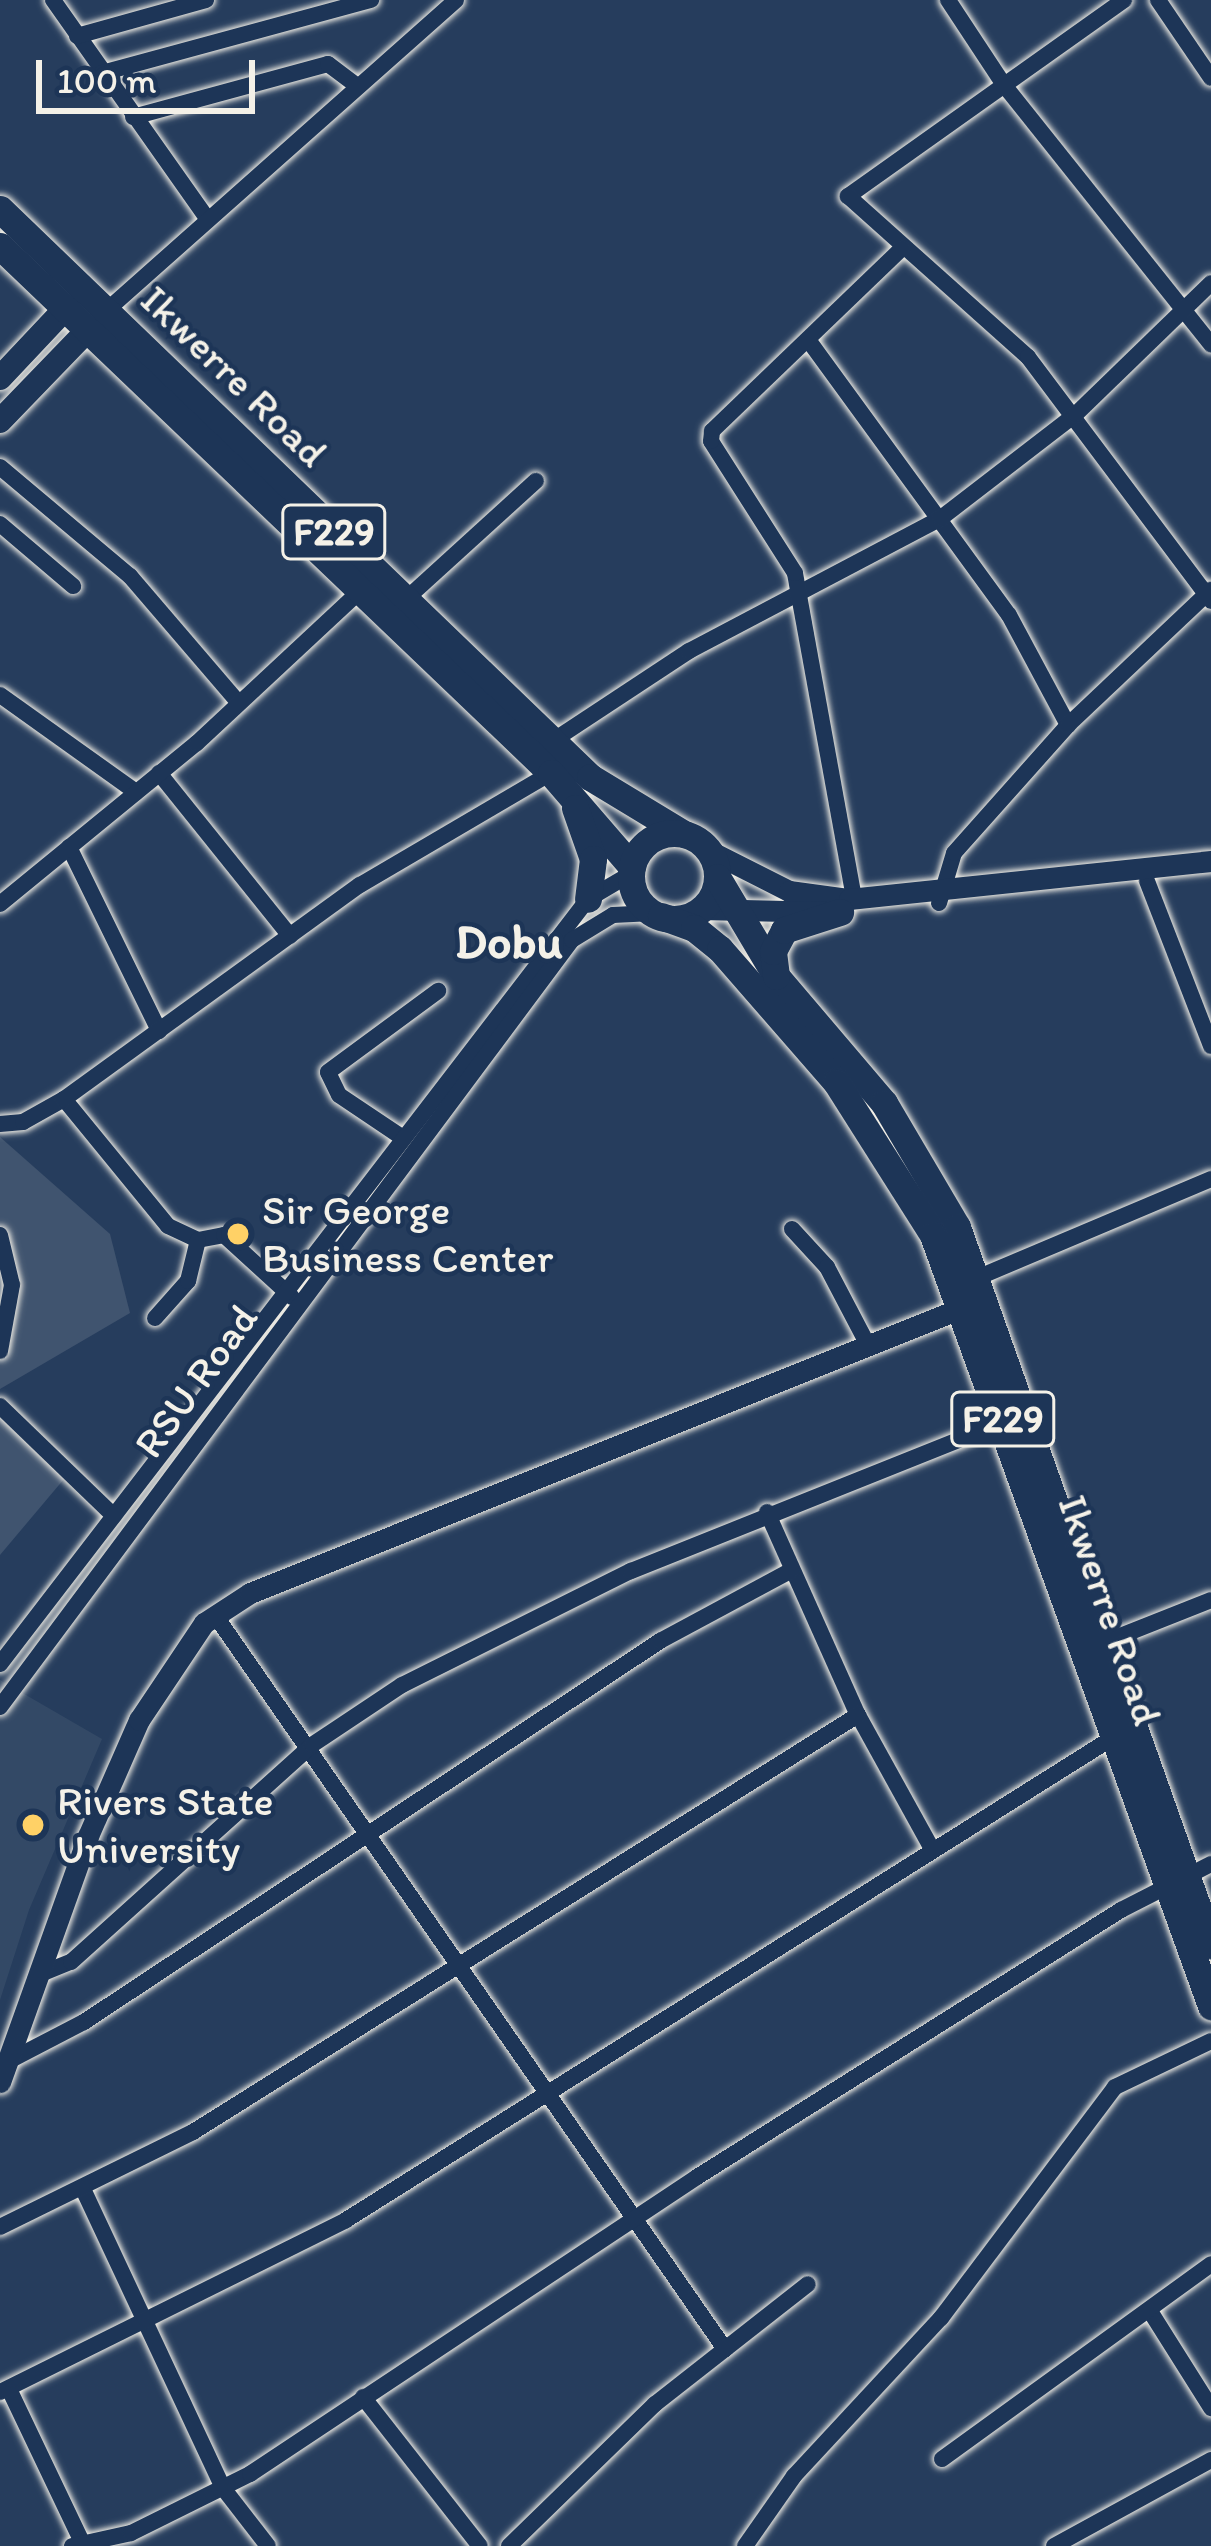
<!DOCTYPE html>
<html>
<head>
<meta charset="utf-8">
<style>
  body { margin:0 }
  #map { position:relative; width:1211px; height:2546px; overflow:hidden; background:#263d5d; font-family:Itim,sans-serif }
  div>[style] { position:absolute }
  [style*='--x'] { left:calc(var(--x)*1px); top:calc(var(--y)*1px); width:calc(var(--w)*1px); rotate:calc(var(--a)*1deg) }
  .built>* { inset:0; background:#334966 }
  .green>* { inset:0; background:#40546f }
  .roads { filter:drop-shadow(0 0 3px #f4f1e8) drop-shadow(0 0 3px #f4f1e8) }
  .minor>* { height:16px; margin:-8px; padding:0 8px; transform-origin:8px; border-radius:8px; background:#1d3557 }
  .tertiary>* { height:21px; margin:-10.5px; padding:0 10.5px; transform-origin:10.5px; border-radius:10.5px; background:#1d3557 }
  .secondary>* { height:24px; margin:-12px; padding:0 12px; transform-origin:12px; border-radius:12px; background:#1d3557 }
  .primary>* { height:27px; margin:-13.5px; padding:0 13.5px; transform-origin:13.5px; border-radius:13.5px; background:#1d3557 }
  .primary>.ring { margin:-13.5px; padding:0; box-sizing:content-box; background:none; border:27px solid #1d3557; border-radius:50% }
  .dots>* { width:33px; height:33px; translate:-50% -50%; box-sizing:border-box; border:6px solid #1d3557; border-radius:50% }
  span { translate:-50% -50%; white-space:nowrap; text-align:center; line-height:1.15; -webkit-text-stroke:9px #1d3557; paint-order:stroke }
  .shield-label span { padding:3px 9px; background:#1d3557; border:3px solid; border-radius:9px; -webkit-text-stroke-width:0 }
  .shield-label { font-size:39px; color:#f4f1e8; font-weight:700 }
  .street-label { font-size:42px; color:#f4f1e8 }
  .poi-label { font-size:42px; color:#f4f1e8 }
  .left { translate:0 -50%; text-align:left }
  .quarter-label { font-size:48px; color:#f4f1e8; font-weight:700 }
  .scale { position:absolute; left:36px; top:60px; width:219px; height:54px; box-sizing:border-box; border:6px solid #f4f1e8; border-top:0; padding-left:15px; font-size:36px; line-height:42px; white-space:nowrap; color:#f4f1e8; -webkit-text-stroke:9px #1d3557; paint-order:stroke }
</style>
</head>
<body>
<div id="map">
  <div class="built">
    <i style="clip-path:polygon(0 1680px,102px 1739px,29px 1910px,0 2000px)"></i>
  </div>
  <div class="green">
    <i style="clip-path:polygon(0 1137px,110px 1234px,130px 1313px,0 1389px)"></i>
    <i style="clip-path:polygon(0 1417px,64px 1479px,0 1555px)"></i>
  </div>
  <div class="roads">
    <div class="minor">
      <i style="--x:53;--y:0;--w:267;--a:54.8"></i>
      <i style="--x:948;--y:0;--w:102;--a:56.6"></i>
      <i style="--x:1004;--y:85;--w:332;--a:51.4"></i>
      <i style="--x:1124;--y:0;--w:339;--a:144.6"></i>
      <i style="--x:848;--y:196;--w:241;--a:41.8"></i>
      <i style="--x:1028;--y:357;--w:305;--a:53.1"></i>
      <i style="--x:1158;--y:0;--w:94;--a:55.8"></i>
      <i style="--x:77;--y:36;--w:134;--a:-15.6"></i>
      <i style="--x:102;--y:73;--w:279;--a:-15.2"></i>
      <i style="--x:133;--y:117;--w:202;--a:-15.2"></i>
      <i style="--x:328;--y:64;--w:36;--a:37"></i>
      <i style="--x:106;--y:311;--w:468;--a:-41.6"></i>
      <i style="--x:809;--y:341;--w:339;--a:53.9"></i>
      <i style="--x:1009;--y:615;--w:125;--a:61.8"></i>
      <i style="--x:0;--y:467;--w:170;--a:40"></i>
      <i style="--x:130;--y:576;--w:166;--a:49.4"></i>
      <i style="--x:0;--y:524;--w:96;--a:40.3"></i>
      <i style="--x:405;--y:600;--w:177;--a:-42.3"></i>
      <i style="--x:0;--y:695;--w:167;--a:35.5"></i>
      <i style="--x:551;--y:742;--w:165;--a:-33.4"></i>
      <i style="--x:689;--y:651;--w:285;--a:-27.8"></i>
      <i style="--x:941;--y:518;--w:170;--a:-37.6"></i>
      <i style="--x:1076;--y:414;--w:188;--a:-44.1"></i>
      <i style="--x:159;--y:773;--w:209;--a:51.2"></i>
      <i style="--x:69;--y:847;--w:205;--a:63.9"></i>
      <i style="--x:1147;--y:881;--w:177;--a:68.8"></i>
      <i style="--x:854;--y:898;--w:330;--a:-100.3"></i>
      <i style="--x:795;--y:573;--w:156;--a:-122.5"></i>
      <i style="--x:711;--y:441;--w:10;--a:-84"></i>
      <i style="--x:712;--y:431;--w:264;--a:-43.9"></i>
      <i style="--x:939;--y:903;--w:52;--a:-73.3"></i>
      <i style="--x:954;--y:853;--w:171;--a:-48.3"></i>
      <i style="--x:1068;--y:725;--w:197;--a:-43.4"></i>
      <i style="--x:0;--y:904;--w:254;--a:-39.3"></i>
      <i style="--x:197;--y:743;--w:221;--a:-43"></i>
      <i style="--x:64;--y:1099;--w:164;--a:50.7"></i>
      <i style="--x:168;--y:1226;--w:33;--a:25"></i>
      <i style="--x:198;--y:1240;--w:26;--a:-11"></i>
      <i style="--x:224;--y:1235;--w:92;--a:42.4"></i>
      <i style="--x:0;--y:1124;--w:23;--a:-5"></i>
      <i style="--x:23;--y:1122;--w:47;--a:-29.3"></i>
      <i style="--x:64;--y:1099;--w:365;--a:-35.9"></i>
      <i style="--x:360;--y:885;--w:221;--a:-30.4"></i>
      <i style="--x:403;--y:1138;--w:77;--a:-146.1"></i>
      <i style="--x:339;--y:1095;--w:25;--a:-116"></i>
      <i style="--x:328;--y:1072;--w:137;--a:-36.4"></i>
      <i style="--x:792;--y:1229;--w:52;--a:47.4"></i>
      <i style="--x:827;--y:1267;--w:88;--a:62.3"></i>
      <i style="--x:0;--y:1235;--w:51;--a:76.5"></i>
      <i style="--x:12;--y:1285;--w:67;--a:100.3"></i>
      <i style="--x:979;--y:1277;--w:252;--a:-22.9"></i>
      <i style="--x:155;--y:1318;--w:50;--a:-48.3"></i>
      <i style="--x:188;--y:1281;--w:42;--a:-76.3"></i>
      <i style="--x:0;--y:1406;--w:158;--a:44"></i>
      <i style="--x:767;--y:1512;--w:222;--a:65.9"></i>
      <i style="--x:858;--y:1715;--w:153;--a:61.1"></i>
      <i style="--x:215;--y:1615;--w:894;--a:55.21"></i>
      <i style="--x:1100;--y:1644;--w:119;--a:-21.6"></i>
      <i style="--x:0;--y:1664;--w:965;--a:-52.45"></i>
      <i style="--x:588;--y:899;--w:51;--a:-30.6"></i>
      <i style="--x:0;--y:1707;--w:957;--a:-53.29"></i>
      <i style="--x:572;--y:940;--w:48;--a:-31.4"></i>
      <i style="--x:613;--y:915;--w:40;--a:-2.9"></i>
      <i style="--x:38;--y:1975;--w:35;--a:-22"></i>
      <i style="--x:71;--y:1962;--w:324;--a:-42"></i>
      <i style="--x:312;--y:1745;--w:108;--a:-33.7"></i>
      <i style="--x:402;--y:1685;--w:256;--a:-26.5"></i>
      <i style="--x:631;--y:1571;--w:402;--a:-21.8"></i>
      <i style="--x:7;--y:2062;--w:87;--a:-27.5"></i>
      <i style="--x:84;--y:2022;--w:691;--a:-33.48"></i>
      <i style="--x:660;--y:1641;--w:150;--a:-28.3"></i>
      <i style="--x:83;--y:2189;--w:330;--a:64.9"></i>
      <i style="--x:223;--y:2488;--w:73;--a:52.2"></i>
      <i style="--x:0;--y:2227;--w:215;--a:-26.2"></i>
      <i style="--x:193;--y:2132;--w:785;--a:-32.09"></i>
      <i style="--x:1150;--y:2311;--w:115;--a:57.8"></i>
      <i style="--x:9;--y:2389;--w:172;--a:64.5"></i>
      <i style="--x:0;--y:2392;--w:386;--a:-26.4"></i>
      <i style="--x:346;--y:2220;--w:901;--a:-32.17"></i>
      <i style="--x:363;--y:2397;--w:189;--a:51.9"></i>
      <i style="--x:942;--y:2459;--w:332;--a:-35.9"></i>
      <i style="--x:72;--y:2546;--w:60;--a:-12.4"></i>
      <i style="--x:131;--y:2533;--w:133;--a:-26.4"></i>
      <i style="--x:250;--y:2474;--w:537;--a:-33.6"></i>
      <i style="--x:697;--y:2177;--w:501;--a:-32.2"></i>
      <i style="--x:1121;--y:1910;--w:101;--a:-27.1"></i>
      <i style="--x:509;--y:2546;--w:204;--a:-44.2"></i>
      <i style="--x:655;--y:2404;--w:194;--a:-38.1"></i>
      <i style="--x:745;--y:2546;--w:85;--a:-55"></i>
      <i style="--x:794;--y:2476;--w:216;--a:-47.1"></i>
      <i style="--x:941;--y:2318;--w:289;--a:-53"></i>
      <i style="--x:1115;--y:2087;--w:106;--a:-25.6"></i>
      <i style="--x:1054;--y:2546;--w:179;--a:-28.7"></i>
    </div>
    <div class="tertiary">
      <i style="--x:708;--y:850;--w:91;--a:26.8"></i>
      <i style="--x:789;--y:891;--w:61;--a:7.6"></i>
      <i style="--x:849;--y:899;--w:364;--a:-6"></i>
      <i style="--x:701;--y:909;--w:126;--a:1.4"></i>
      <i style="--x:0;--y:2082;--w:261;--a:-70.3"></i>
      <i style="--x:88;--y:1836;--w:127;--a:-66.3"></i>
      <i style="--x:139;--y:1720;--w:117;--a:-56.2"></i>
      <i style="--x:204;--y:1623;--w:55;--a:-33.1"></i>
      <i style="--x:250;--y:1593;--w:769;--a:-21.83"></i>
    </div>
    <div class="secondary">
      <i style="--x:0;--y:378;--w:93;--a:-46.7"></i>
      <i style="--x:0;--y:421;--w:122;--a:-46"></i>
    </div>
    <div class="primary">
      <i style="--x:0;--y:209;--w:819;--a:43.91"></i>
      <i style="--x:590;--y:777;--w:110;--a:31.2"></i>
      <i style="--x:0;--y:246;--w:762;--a:43.72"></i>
      <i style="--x:551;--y:773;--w:124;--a:49.2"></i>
      <i style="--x:575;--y:808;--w:54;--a:70.6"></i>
      <i style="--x:593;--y:859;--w:40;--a:97.1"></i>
      <i class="ring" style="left:631px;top:833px;width:59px;height:59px"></i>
      <i style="--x:717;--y:877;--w:115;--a:59.2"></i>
      <i style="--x:776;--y:976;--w:167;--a:49.6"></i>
      <i style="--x:884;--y:1103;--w:144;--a:59.5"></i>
      <i style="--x:957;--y:1227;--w:762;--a:70.52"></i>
      <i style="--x:661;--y:916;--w:35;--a:20"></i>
      <i style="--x:694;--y:928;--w:33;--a:39"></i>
      <i style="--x:720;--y:949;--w:176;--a:48.9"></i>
      <i style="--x:836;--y:1082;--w:181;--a:57.6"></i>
      <i style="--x:933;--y:1235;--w:820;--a:70.17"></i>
      <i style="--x:776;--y:976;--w:25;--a:-97"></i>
      <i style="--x:773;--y:951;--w:24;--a:-62"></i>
      <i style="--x:784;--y:930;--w:59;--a:-17.8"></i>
    </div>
  </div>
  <div class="dots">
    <i style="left:238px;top:1234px;background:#ffd166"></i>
    <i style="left:33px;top:1825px;background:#ffd166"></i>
  </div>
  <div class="shield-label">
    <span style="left:334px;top:532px">F229</span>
    <span style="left:1003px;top:1419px">F229</span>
  </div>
  <div class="street-label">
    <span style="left:234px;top:376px;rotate:44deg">Ikwerre Road</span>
    <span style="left:196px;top:1381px;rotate:-54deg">RSU Road</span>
    <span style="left:1110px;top:1610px;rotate:71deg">Ikwerre Road</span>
  </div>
  <div class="poi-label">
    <span class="left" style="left:262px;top:1234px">Sir George<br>Business Center</span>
    <span class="left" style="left:57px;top:1825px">Rivers State<br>University</span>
  </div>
  <div class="quarter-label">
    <span style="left:509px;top:942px">Dobu</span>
  </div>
  <div class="scale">100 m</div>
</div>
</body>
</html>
